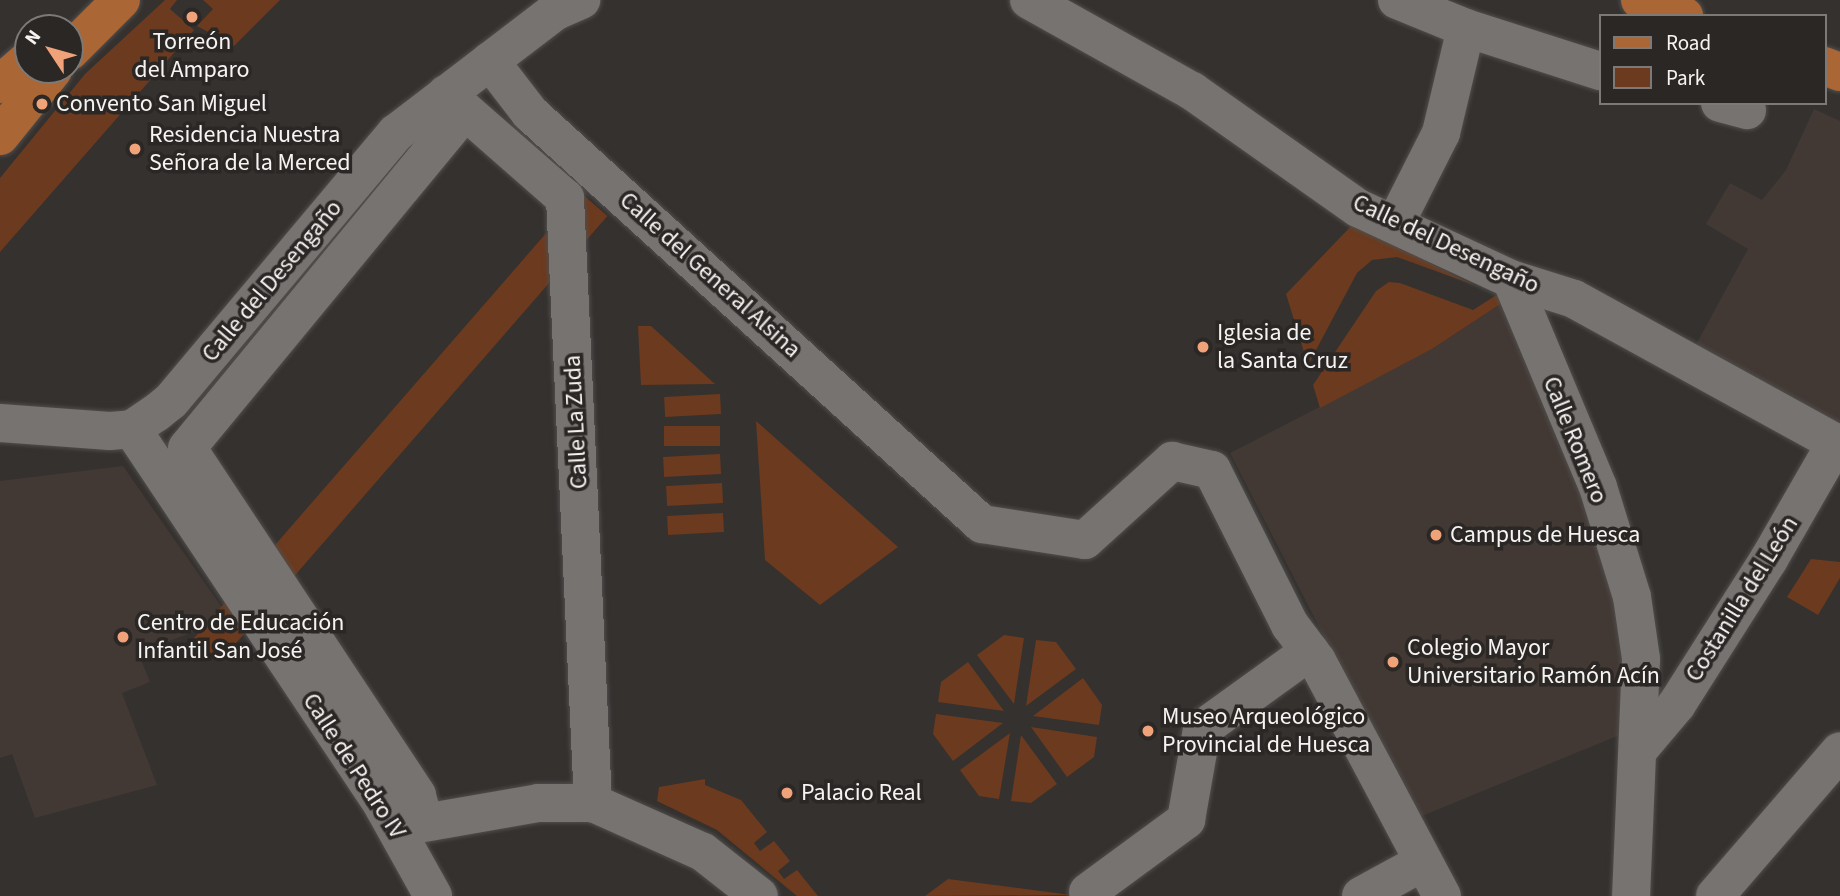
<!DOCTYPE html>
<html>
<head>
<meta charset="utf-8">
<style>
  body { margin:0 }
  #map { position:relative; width:1840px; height:896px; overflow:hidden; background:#34312f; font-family:"Source Sans 3",sans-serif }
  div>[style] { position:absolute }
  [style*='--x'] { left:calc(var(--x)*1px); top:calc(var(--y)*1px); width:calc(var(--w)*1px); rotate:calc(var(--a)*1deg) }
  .built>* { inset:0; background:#423934 }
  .green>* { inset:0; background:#6c3a1e; transform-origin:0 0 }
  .roads { filter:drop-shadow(0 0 2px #504e4c) drop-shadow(0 0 2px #504e4c) }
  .minor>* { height:38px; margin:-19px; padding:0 19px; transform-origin:19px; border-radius:19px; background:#777371 }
  .major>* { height:38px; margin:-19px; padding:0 19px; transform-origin:19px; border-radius:19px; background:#aa6634 }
  .dots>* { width:19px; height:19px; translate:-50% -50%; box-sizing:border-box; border:4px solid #2a2725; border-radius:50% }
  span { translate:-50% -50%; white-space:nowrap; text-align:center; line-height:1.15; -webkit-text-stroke:7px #2a2725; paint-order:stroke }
  .poi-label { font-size:24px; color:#f6f4f3 }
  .left { translate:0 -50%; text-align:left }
  .street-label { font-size:24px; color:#f6f4f3 }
  .legend { position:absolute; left:1599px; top:14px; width:228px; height:91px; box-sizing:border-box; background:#2a2725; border:2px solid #7c7977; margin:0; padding:9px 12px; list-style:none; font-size:21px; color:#f6f4f3 }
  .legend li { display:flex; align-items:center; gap:14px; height:35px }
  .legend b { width:35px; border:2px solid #7c7977 }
  .north { position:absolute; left:14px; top:14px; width:70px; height:70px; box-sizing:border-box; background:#2a2725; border:2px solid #7c7977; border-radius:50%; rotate:306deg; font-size:19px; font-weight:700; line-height:28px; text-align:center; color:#f6f4f3 }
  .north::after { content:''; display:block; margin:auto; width:24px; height:32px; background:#f0a279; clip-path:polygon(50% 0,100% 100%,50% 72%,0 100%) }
</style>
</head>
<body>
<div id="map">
  <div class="built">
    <i style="clip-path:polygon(1814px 109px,1840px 121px,1840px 428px,1692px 352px,1748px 249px,1706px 224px,1730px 183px,1762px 200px,1786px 170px)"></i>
    <i style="clip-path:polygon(1508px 299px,1607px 560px,1625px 683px,1627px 732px,1417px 818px,1230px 453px,1432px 349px)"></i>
    <i style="clip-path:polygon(123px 466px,230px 619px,138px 652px,150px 682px,122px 693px,157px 785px,35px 818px,12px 754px,0 758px,0 481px)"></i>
  </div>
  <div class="green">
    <i style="clip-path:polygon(165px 0,177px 0,170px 9px,194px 30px,0 252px,0 178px,85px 74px)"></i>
    <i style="clip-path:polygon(203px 0,280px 0,234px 46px,197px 26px,213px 9px)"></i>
    <i style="left:581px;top:193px;width:35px;height:590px;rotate:41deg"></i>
    <i style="clip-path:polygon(1353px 224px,1474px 285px,1397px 257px,1372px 260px,1357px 273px,1308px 365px,1286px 294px)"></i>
    <i style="clip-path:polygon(1400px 283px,1473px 310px,1498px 294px,1508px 299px,1432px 349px,1320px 408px,1313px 385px,1376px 291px,1389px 282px)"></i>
    <i style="clip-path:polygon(638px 326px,651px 326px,715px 384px,641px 385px)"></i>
    <i style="left:720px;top:394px;width:20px;height:56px;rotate:87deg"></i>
    <i style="clip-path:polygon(756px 421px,898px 547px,820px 605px,765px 560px)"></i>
    <i style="left:720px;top:426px;width:20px;height:56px;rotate:90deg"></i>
    <i style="left:720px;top:454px;width:20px;height:57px;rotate:87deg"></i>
    <i style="left:722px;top:483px;width:20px;height:56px;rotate:87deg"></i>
    <i style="left:723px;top:513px;width:19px;height:56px;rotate:87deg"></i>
    <i style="clip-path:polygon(1811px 559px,1840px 562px,1840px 578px,1818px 615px,1787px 597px)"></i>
    <i style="clip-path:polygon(1004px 635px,1024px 638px,1014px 704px,977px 655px)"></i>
    <i style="clip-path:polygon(1036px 640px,1056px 642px,1076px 669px,1026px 706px)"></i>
    <i style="clip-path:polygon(968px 662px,1004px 711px,938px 702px,941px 682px)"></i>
    <i style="clip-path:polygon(1083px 678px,1102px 705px,1099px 725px,1033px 716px)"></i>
    <i style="clip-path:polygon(936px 714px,1003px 723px,953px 761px,933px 734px)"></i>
    <i style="clip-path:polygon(1031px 727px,1097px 737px,1094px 757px,1067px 777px)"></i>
    <i style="clip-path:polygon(1010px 733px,999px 799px,979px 796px,960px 770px)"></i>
    <i style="clip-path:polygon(1021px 735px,1057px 784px,1031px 803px,1011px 801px)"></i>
    <i style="clip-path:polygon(705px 779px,705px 785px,741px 800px,767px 832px,754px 843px,760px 851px,774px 841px,790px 861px,778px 871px,784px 879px,797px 870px,818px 896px,797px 896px,717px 830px,657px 801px,659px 787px)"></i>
    <i style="clip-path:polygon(948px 879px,1071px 895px,925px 896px)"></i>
  </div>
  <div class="roads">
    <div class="minor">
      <i style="--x:1029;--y:0;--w:187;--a:29.2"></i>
      <i style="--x:1192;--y:91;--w:203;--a:35.2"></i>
      <i style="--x:1358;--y:208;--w:169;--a:24.9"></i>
      <i style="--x:1511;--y:279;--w:66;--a:17.6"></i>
      <i style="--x:1574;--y:299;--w:303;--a:28.8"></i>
      <i style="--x:1397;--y:0;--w:74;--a:22.1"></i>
      <i style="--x:1466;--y:28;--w:141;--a:17.8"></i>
      <i style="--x:490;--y:61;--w:66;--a:52.4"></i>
      <i style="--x:530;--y:113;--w:611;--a:42.28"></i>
      <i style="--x:982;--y:524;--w:104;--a:8.8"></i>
      <i style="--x:1085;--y:540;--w:118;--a:-42.2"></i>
      <i style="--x:1172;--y:461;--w:41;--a:12.7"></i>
      <i style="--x:1212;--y:470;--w:174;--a:63.3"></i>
      <i style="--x:1290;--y:625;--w:45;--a:53.1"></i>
      <i style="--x:1317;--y:661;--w:266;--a:62"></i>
      <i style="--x:446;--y:94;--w:158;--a:41.2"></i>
      <i style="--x:565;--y:198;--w:606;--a:87.35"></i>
      <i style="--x:1720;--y:103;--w:28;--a:15"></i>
      <i style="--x:1395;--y:224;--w:102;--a:-63.2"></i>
      <i style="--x:1441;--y:133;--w:108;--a:-76.6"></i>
      <i style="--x:1511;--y:279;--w:225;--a:67.3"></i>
      <i style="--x:1598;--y:487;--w:115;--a:72.8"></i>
      <i style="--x:1632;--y:597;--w:63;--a:81.7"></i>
      <i style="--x:1641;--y:659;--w:237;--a:92.4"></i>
      <i style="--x:0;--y:423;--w:110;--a:4.2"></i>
      <i style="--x:110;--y:431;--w:22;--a:-5"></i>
      <i style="--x:132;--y:429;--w:29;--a:-34"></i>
      <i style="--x:156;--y:413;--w:19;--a:-39"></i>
      <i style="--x:171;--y:401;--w:350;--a:-50"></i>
      <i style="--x:396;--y:133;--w:199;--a:-37.4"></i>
      <i style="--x:554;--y:12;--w:30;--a:-24"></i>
      <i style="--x:132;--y:429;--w:453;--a:56.3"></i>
      <i style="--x:383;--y:806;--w:103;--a:60.9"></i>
      <i style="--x:1640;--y:748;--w:57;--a:-49.9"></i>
      <i style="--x:1677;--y:704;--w:172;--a:-57.6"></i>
      <i style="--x:1769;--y:559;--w:133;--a:-60.1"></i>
      <i style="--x:424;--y:822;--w:28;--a:-105"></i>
      <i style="--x:417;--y:795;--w:416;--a:-123.5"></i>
      <i style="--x:187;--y:448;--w:437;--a:-50.5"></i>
      <i style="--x:401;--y:827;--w:139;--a:-9.9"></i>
      <i style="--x:538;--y:803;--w:55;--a:0"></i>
      <i style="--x:593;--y:803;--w:120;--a:24"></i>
      <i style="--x:703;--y:852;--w:71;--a:38.2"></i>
      <i style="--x:1088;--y:892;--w:122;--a:-36.3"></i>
      <i style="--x:1186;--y:820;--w:92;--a:-80"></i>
      <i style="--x:1202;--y:729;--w:133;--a:-35.8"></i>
      <i style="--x:1361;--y:896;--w:71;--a:-28.7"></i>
      <i style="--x:1715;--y:896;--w:191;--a:-49.2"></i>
    </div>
    <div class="major">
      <i style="--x:1640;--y:0;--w:47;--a:20"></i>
      <i style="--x:70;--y:51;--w:72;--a:-45"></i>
      <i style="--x:1824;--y:66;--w:17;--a:21"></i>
      <i style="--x:0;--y:84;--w:37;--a:-41"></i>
      <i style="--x:0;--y:136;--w:85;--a:-51.2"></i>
    </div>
  </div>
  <div class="dots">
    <i style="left:192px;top:17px;background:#f0a279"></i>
    <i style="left:42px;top:104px;background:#f0a279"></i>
    <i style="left:135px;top:149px;background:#f0a279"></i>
    <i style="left:1203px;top:347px;background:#f0a279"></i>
    <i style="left:1436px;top:535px;background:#f0a279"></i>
    <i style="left:123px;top:637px;background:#f0a279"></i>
    <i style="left:1393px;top:662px;background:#f0a279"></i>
    <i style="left:1148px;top:731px;background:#f0a279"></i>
    <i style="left:787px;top:793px;background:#f0a279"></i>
  </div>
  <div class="poi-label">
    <span style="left:192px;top:56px">Torreón<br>del Amparo</span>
    <span class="left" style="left:56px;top:104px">Convento San Miguel</span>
    <span class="left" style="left:149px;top:149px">Residencia Nuestra<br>Señora de la Merced</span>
    <span class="left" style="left:1217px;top:347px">Iglesia de<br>la Santa Cruz</span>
    <span class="left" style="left:1450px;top:535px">Campus de Huesca</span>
    <span class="left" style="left:137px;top:637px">Centro de Educación<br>Infantil San José</span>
    <span class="left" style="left:1407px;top:662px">Colegio Mayor<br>Universitario Ramón Acín</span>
    <span class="left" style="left:1162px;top:731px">Museo Arqueológico<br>Provincial de Huesca</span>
    <span class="left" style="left:801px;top:793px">Palacio Real</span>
  </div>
  <div class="street-label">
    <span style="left:1446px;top:244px;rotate:25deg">Calle del Desengaño</span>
    <span style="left:710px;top:275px;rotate:42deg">Calle del General Alsina</span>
    <span style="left:272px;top:281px;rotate:-50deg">Calle del Desengaño</span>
    <span style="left:576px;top:422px;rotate:-93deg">Calle La Zuda</span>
    <span style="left:1575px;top:440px;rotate:68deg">Calle Romero</span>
    <span style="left:1742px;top:599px;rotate:-58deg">Costanilla del León</span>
    <span style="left:354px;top:766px;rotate:57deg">Calle de Pedro IV</span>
  </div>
  <ul class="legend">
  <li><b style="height:9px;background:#aa6634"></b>Road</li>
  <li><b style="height:19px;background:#6c3a1e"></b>Park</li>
  </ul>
  <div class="north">N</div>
</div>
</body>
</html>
